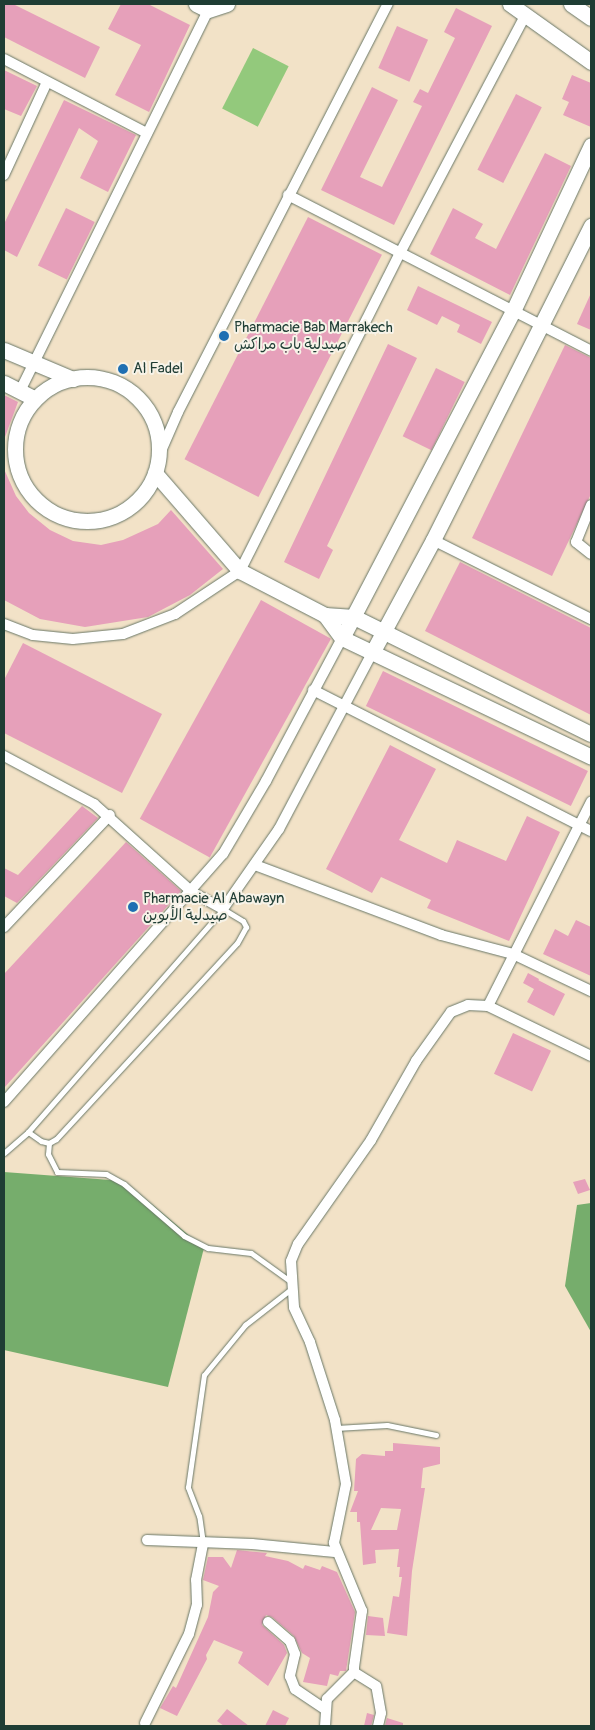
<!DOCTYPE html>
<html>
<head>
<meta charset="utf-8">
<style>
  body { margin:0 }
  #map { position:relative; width:595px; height:1730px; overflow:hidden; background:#f2e2c7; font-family:Pangolin,"Playpen Sans Arabic",sans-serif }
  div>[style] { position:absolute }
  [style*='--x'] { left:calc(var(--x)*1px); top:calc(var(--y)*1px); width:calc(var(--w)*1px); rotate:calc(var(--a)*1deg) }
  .green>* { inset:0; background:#93c97c; transform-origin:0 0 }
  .forest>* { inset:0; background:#76ad6c }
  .building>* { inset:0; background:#e6a0ba; transform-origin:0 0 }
  .roads { filter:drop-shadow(0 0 1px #697767) drop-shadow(0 0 1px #697767) }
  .lane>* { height:5px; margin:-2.5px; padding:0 2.5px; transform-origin:2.5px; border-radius:2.5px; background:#fff }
  .street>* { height:10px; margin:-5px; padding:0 5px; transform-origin:5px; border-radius:5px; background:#fff }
  .secondary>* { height:15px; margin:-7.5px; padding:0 7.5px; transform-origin:7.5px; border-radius:7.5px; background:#fff }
  .secondary>.ring { margin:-7.5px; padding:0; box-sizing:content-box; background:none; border:15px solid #fff; border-radius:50% }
  .dots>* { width:14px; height:14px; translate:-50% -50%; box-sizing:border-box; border:2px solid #f7f3e8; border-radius:50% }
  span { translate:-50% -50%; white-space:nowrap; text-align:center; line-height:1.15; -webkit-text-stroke:4px #f7f3e8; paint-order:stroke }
  .poi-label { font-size:15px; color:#1f3d34 }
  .left { translate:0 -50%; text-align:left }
  .frame { position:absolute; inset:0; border:5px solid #1f3d34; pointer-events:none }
</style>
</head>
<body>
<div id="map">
  <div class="green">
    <i style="left:253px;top:48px;width:40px;height:68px;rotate:27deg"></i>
  </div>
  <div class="forest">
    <i style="clip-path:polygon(4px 1172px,124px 1181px,204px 1248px,168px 1387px,4px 1350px)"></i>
    <i style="clip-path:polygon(591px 1203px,591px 1332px,565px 1286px,577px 1205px)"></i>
  </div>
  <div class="building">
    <i style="clip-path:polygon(4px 4px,13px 4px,100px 47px,85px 78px,4px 37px)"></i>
    <i style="clip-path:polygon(121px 4px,148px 4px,190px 25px,149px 112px,115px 95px,141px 45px,108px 29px)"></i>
    <i style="clip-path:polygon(456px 8px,492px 26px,394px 225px,321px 190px,372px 87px,398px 100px,360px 177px,382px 187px,422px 106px,413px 102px,420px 89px,428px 93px,455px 38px,444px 32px)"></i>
    <i style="left:397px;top:26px;width:34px;height:46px;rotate:24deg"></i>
    <i style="clip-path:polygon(4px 70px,37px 86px,21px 116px,4px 109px)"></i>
    <i style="clip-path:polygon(572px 75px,591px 83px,591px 127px,563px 115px,569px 102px,562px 99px)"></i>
    <i style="left:516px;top:94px;width:29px;height:85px;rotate:27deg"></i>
    <i style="clip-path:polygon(64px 100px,136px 135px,108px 192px,80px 178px,98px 141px,79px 128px,17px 257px,4px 250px,4px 224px)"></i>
    <i style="clip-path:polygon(545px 153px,571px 166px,510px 295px,430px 254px,453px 208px,483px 224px,475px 238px,496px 249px)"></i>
    <i style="left:66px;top:208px;width:32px;height:64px;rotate:26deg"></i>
    <i style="left:308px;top:217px;width:83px;height:272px;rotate:27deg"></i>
    <i style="clip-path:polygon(418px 286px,492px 322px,481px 344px,457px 332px,460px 325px,442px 316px,437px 325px,407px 310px)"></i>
    <i style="clip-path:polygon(591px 293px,591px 330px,577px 324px)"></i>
    <i style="clip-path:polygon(388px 344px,417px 358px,327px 546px,333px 550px,319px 579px,284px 562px)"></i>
    <i style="clip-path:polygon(565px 345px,591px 358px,591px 494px,552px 576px,472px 538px)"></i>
    <i style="left:436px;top:368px;width:32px;height:76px;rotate:26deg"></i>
    <i style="clip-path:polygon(4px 395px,18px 402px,5px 437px,4px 437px)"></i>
    <i style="clip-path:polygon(4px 469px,16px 496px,29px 513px,50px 530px,73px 541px,101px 545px,123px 540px,158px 524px,171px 510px,223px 569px,190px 595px,148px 617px,85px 627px,40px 619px,4px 600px)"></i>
    <i style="clip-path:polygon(460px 562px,591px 628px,591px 715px,425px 631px)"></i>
    <i style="left:261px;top:600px;width:80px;height:250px;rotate:29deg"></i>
    <i style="clip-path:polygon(23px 643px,162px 714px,122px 793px,4px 733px,4px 680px)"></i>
    <i style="left:383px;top:671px;width:228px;height:39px;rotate:26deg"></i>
    <i style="clip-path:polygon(390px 745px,436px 769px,399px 840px,447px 863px,457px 840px,506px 861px,527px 816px,560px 832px,509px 941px,427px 908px,431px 900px,381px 877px,372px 893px,326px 869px)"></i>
    <i style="clip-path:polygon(82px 806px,98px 818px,17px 903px,4px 896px,4px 868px,18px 875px)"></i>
    <i style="clip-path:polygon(126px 842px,181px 891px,4px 1088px,4px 974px)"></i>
    <i style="clip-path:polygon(576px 920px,591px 927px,591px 976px,543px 954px,555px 929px,568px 936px)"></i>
    <i style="clip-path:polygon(528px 973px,539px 979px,535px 988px,538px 980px,565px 994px,554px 1016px,527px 1002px,534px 989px,523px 983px)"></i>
    <i style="left:513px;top:1033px;width:42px;height:45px;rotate:25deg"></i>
    <i style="clip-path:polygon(585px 1179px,590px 1190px,578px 1194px,573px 1182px)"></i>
    <i style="clip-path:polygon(evenodd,393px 1443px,440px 1447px,440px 1464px,423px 1468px,421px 1488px,425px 1488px,412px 1571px,407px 1636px,387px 1633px,393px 1596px,399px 1597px,402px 1577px,399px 1577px,400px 1567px,397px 1567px,399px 1549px,375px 1550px,376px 1563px,363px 1565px,360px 1522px,357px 1522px,357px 1512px,350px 1512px,358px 1491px,354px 1491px,356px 1459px,362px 1454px,385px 1456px,385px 1451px,393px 1451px,393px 1443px,381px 1508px,401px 1509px,397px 1530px,371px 1530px,381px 1508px)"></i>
    <i style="clip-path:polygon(237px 1550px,267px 1553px,265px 1556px,288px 1561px,303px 1569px,305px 1565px,320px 1570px,322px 1566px,337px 1572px,355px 1612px,346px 1671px,340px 1671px,338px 1676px,330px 1674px,327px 1686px,303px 1682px,310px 1658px,302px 1653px,294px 1636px,272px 1617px,266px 1615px,262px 1625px,284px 1645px,287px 1653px,268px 1686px,238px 1663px,243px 1652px,214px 1640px,206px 1655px,207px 1659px,177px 1716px,160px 1708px,173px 1686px,176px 1688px,208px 1617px,213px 1592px,219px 1586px,203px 1580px,208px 1557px,223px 1557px,231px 1568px)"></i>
    <i style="clip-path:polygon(368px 1616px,383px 1618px,385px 1636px,366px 1635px)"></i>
    <i style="clip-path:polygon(227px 1709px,249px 1726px,224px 1726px,217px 1721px)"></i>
    <i style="clip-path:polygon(273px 1710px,289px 1718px,285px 1726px,265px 1726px)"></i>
    <i style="clip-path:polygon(367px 1713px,374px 1715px,371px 1726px,364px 1726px)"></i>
    <i style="clip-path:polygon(387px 1718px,403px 1723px,403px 1726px,385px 1726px)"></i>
  </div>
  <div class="roads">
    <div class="lane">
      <i style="--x:49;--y:1143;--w:11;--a:95"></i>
      <i style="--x:48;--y:1154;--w:20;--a:63"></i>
      <i style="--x:57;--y:1172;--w:49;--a:2.3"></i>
      <i style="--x:106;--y:1174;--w:21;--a:29"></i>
      <i style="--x:124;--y:1184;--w:79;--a:40.9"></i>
      <i style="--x:184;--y:1236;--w:27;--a:27"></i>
      <i style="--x:208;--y:1248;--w:43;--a:6.6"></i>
      <i style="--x:251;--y:1253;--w:48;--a:35.7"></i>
      <i style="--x:4;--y:1153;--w:32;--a:-41"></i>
      <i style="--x:28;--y:1132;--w:296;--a:-48.8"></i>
      <i style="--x:223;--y:909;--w:23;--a:31"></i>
      <i style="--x:243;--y:921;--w:7;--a:63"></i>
      <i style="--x:246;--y:927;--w:18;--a:119"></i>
      <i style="--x:237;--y:943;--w:267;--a:132.7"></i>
      <i style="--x:56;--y:1139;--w:8;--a:150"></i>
      <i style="--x:49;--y:1143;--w:8;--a:-166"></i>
      <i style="--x:41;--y:1141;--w:16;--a:-145"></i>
      <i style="--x:336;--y:1428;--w:51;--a:-3.4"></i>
      <i style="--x:387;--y:1425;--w:50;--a:11.5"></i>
      <i style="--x:203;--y:1543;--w:27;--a:-98"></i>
      <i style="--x:199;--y:1516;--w:31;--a:-111"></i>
      <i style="--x:188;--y:1487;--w:113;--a:-81.9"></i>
      <i style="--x:204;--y:1375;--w:65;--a:-50.6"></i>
      <i style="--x:245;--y:1325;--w:58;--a:-38"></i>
    </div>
    <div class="street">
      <i style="--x:4;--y:59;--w:161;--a:27.4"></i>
      <i style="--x:4;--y:175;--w:102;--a:-65.2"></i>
      <i style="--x:288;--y:195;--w:341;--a:27.2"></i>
      <i style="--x:20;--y:391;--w:425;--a:-63.7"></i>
      <i style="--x:158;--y:458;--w:50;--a:-66.5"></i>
      <i style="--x:178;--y:412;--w:459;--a:-62.8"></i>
      <i style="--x:591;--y:505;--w:40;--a:112"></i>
      <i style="--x:576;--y:542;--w:19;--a:39"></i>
      <i style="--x:433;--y:540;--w:177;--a:26.6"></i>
      <i style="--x:4;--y:624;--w:31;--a:21"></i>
      <i style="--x:33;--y:635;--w:40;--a:5.7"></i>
      <i style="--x:73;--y:639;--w:50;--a:-5.7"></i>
      <i style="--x:123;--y:634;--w:56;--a:-21"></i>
      <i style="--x:175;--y:614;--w:78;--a:-33.5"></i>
      <i style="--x:240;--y:571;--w:356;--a:-63.3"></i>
      <i style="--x:400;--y:253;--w:270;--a:-62.2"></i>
      <i style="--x:313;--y:690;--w:312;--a:26.9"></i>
      <i style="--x:4;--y:756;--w:102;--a:28.1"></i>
      <i style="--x:94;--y:804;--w:132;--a:41.9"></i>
      <i style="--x:192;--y:892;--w:35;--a:29"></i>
      <i style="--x:223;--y:909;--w:98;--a:-55"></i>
      <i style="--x:279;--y:829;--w:199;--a:-62.1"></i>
      <i style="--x:255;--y:865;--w:199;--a:20.6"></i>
      <i style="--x:441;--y:935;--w:74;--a:14.8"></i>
      <i style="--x:513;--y:954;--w:86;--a:25.4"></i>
      <i style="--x:4;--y:927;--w:154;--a:-46.6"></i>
      <i style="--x:488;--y:1006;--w:229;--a:-63.2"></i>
      <i style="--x:4;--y:1102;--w:331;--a:-48.6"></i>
      <i style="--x:223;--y:854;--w:85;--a:-59.5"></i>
      <i style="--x:266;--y:781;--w:162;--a:-62"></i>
      <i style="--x:147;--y:1540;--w:105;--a:2.2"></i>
      <i style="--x:252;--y:1544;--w:83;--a:5.5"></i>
      <i style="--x:268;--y:1622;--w:29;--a:41"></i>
      <i style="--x:290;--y:1641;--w:14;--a:69"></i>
      <i style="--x:295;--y:1654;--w:23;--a:103"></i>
      <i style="--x:290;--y:1676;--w:14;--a:69"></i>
      <i style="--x:295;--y:1689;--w:36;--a:34"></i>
      <i style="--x:145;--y:1723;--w:99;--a:-63.7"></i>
      <i style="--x:189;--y:1634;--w:30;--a:-75"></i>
      <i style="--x:197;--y:1605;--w:25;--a:-92"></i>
      <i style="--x:196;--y:1580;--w:38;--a:-79"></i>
      <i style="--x:325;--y:1726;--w:27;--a:-86"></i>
      <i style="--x:327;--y:1699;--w:38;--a:-45"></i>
      <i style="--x:378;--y:1726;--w:13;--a:-77"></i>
      <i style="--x:381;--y:1713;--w:27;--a:-100"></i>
      <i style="--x:376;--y:1686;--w:26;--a:-148"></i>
      <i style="--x:354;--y:1672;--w:5;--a:-90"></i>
      <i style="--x:354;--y:1667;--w:57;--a:-81.9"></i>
      <i style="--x:362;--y:1611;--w:74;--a:-112.4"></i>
      <i style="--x:334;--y:1543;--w:60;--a:-78.5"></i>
      <i style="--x:346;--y:1484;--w:65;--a:-99.8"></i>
      <i style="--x:335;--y:1420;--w:82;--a:-107.8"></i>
      <i style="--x:310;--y:1342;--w:38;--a:-115"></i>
      <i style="--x:294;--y:1307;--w:46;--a:-93.7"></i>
      <i style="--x:291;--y:1261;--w:18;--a:-68"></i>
      <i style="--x:298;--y:1244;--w:127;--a:-54.9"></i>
      <i style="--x:371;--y:1140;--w:91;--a:-60.3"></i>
      <i style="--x:416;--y:1061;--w:60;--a:-54.5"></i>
      <i style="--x:451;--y:1012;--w:18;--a:-22"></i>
      <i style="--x:468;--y:1005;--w:20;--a:3"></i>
      <i style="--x:488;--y:1006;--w:114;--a:25.9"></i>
    </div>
    <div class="secondary">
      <i style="--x:196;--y:4;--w:13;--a:27"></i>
      <i style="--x:208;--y:10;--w:20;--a:-18"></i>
      <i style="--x:510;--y:4;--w:100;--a:35.6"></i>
      <i style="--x:571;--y:4;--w:24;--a:35"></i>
      <i style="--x:4;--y:350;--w:75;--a:22.8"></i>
      <i class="ring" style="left:15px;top:377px;width:129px;height:129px"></i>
      <i style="--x:4;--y:383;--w:33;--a:27"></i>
      <i style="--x:155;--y:473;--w:130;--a:49.1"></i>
      <i style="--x:240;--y:571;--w:96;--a:27.4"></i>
      <i style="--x:325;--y:615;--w:29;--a:4"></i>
      <i style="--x:354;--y:617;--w:264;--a:26.3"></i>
      <i style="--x:325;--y:615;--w:29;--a:54"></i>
      <i style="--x:342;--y:638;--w:276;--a:25.5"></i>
      <i style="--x:342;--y:638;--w:369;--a:-62.4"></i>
      <i style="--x:513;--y:311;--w:183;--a:-64.8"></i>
      <i style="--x:372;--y:653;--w:128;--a:-61.6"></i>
      <i style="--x:433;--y:540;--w:352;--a:-63.3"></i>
    </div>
  </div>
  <div class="dots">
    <i style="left:224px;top:336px;background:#1f6fb2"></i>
    <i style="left:123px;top:369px;background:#1f6fb2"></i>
    <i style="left:133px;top:907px;background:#1f6fb2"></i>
  </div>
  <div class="poi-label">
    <span class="left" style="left:234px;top:336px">Pharmacie Bab Marrakech<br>صيدلية باب مراكش</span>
    <span class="left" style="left:133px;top:369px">Al Fadel</span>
    <span class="left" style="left:143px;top:907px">Pharmacie Al Abawayn<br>صيدلية الأبوين</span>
  </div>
  <div class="frame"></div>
</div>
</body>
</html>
